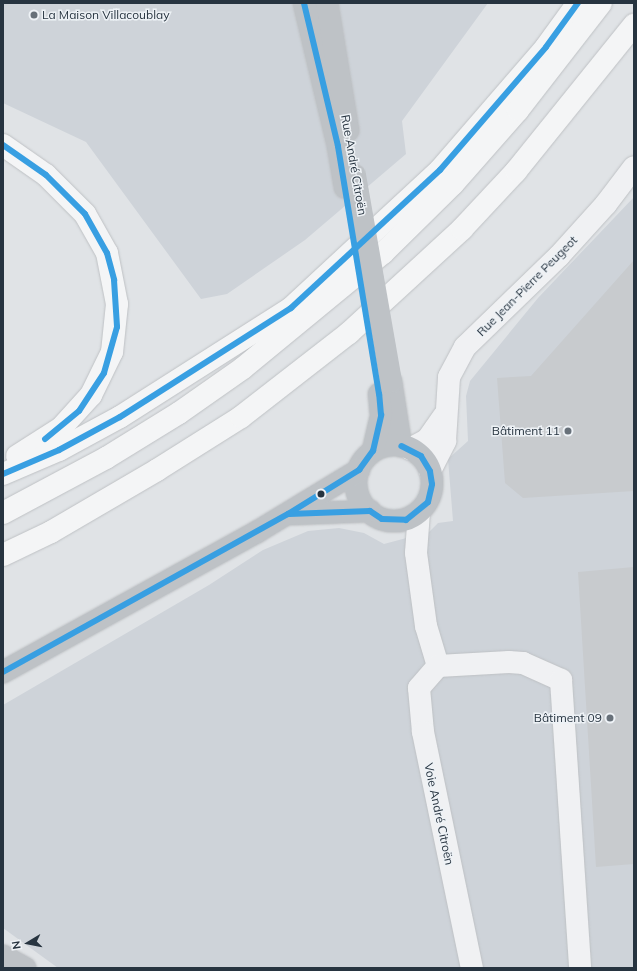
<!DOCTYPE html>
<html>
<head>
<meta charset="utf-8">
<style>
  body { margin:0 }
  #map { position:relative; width:637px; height:971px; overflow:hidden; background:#e0e3e6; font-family:Mulish,sans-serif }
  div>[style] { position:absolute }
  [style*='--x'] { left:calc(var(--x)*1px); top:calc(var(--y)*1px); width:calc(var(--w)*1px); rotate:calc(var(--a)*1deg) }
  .built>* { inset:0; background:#ced3d9 }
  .building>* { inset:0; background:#c8cbce }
  .roads { filter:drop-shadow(0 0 1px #bec1c4) drop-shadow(0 0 1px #bec1c4) }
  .street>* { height:22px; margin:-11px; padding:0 11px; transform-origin:11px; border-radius:11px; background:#f0f1f3 }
  .secondary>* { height:22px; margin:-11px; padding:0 11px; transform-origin:11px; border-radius:11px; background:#bec2c6 }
  .secondary>.ring { margin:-11px; padding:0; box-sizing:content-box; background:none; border:22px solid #bec2c6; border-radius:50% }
  .highway>* { height:22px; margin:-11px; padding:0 11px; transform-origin:11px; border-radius:11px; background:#f4f5f6 }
  .secondary-bridge>* { height:22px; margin:-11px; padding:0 11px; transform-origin:11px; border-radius:11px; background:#bec2c6 }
  .bus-1>* { height:6px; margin:-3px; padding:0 3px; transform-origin:3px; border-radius:3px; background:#389fe2 }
  .dots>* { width:11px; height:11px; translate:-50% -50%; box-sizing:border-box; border:2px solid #eef2f6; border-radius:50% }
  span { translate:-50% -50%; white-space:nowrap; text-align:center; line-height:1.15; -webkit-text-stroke:3px #eef2f6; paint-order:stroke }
  .poi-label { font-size:12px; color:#273440 }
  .left { translate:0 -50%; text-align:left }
  .right { translate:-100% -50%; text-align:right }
  .street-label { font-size:12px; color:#273440 }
  .frame { position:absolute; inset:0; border:4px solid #273440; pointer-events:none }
  .north { position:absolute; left:8px; top:923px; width:40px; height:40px; -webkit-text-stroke:3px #eef2f6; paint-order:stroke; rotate:260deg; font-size:11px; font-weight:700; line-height:16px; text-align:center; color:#273440 }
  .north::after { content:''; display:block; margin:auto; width:14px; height:18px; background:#273440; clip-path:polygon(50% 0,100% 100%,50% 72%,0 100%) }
</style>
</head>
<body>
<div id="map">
  <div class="built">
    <i style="clip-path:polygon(3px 3px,488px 3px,402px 121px,406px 154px,305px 240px,227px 294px,201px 299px,86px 142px,3px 103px)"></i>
    <i style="clip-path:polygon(634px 197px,634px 968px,58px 968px,3px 928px,3px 705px,209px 585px,263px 550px,308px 531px,339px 528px,364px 533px,384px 544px,429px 532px,438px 523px,453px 521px,448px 459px,468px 441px,466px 396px,470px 381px,538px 298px)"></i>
  </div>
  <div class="building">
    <i style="clip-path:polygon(634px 260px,634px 491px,523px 498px,505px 483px,497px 378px,531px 376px)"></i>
    <i style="clip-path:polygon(634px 567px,634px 864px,596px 867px,578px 572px)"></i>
  </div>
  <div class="roads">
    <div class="street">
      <i style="--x:410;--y:449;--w:19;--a:-28"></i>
      <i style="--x:427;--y:440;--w:29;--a:-55"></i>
      <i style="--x:430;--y:471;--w:34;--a:-63"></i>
      <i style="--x:445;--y:441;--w:64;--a:-86.4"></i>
      <i style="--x:449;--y:377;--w:34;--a:-62"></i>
      <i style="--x:465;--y:347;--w:131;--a:-44.1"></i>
      <i style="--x:559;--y:256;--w:70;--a:-47.9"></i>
      <i style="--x:606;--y:204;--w:46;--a:-52.9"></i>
      <i style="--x:419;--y:512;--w:41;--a:94.2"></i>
      <i style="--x:416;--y:553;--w:74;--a:82.2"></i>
      <i style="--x:426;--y:626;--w:42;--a:73.3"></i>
      <i style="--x:438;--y:666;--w:71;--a:-3.2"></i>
      <i style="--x:509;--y:662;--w:14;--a:4"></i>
      <i style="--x:523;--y:663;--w:42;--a:24.1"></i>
      <i style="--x:561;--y:680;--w:289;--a:86.2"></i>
      <i style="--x:438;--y:666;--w:29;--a:131"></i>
      <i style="--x:419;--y:688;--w:44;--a:84.8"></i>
      <i style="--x:423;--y:732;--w:241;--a:78.3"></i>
    </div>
    <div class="secondary">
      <i style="--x:304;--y:3;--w:147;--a:76.6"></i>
      <i style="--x:338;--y:146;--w:42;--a:80.3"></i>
      <i style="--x:327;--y:3;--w:129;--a:80.6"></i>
      <i style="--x:391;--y:382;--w:65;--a:81.1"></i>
      <i class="ring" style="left:356px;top:445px;width:54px;height:54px"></i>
      <i style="--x:373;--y:451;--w:37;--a:-77"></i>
      <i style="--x:381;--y:415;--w:21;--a:-95"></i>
      <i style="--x:289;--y:514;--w:81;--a:-2.1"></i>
      <i style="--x:3;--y:672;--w:290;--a:-28.9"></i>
      <i style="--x:257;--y:532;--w:119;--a:-31.3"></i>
      <i style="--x:3;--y:956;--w:25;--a:29"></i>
    </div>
    <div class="highway">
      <i style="--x:3;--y:145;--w:52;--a:34.9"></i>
      <i style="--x:46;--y:175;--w:55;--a:45"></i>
      <i style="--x:85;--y:214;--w:45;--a:60.6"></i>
      <i style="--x:107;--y:253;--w:52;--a:78.9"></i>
      <i style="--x:117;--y:304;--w:48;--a:95.9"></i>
      <i style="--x:112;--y:352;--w:48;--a:116"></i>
      <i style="--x:91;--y:395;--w:45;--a:132.3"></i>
      <i style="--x:61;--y:428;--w:52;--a:147.5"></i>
      <i style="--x:3;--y:474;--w:61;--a:-23.2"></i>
      <i style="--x:59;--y:450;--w:69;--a:-28.4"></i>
      <i style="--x:120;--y:417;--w:203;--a:-32.5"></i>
      <i style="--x:291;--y:308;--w:203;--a:-42.8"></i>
      <i style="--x:440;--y:170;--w:162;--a:-49.2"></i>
      <i style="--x:546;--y:47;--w:54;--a:-54"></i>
      <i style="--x:3;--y:513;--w:117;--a:-28.1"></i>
      <i style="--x:106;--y:458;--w:86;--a:-31.7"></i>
      <i style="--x:179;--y:413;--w:78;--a:-35.1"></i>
      <i style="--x:243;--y:368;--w:181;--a:-39.4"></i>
      <i style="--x:383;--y:253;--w:98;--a:-44.6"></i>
      <i style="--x:453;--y:184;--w:98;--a:-48.7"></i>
      <i style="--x:518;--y:110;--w:135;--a:-52.2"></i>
      <i style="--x:3;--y:555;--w:53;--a:-25.6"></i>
      <i style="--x:51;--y:532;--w:123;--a:-30.3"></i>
      <i style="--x:157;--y:470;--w:99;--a:-32.2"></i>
      <i style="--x:241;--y:417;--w:137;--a:-37.9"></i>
      <i style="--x:349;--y:333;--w:154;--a:-42.6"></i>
      <i style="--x:462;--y:229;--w:79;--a:-47"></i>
      <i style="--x:516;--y:171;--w:188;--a:-51.1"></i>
    </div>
  </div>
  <div class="secondary-bridge">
    <i style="--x:355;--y:175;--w:210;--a:80.1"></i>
  </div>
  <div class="bus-1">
    <i style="--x:3;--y:145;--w:52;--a:34.9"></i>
    <i style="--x:46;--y:175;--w:55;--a:45"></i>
    <i style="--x:85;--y:214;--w:45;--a:60.6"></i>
    <i style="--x:107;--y:253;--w:28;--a:75"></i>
    <i style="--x:114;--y:280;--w:47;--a:86.3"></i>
    <i style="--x:117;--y:327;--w:48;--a:105.8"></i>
    <i style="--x:104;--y:373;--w:45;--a:123.3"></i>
    <i style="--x:79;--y:411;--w:44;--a:140.5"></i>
    <i style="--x:3;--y:474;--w:61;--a:-23.2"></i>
    <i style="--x:59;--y:450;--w:69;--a:-28.4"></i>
    <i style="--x:120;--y:417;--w:203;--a:-32.5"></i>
    <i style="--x:291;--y:308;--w:203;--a:-42.8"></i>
    <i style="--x:440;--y:170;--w:162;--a:-49.2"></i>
    <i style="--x:546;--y:47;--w:54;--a:-54"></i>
    <i style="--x:289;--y:514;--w:81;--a:-2.1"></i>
    <i style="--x:370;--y:511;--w:14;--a:34"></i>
    <i style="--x:382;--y:519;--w:24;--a:2"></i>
    <i style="--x:406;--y:520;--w:28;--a:-39"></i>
    <i style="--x:428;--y:502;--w:18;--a:-77"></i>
    <i style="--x:432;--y:484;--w:13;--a:-99"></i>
    <i style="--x:430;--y:471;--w:17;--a:-121"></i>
    <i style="--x:421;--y:456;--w:22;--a:-153"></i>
    <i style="--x:3;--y:672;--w:326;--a:-29"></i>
    <i style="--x:288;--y:514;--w:84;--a:-31.8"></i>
    <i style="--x:359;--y:470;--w:24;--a:-54"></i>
    <i style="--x:373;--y:451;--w:37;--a:-77"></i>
    <i style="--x:381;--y:415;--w:21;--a:-95"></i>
    <i style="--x:379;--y:394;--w:251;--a:-99.4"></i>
    <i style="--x:338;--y:146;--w:147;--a:-103.4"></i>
  </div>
  <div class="dots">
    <i style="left:34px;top:15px;background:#68717a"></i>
    <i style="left:568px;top:431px;background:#68717a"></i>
    <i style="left:321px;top:494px;background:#273440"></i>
    <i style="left:610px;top:718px;background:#68717a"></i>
  </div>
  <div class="poi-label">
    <span class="left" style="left:42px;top:15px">La Maison Villacoublay</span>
    <span class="right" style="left:560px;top:431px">Bâtiment 11</span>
    <span class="right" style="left:602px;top:718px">Bâtiment 09</span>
  </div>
  <div class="street-label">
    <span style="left:354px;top:165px;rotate:80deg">Rue André Citroën</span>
    <span style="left:527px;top:286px;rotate:-45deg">Rue Jean-Pierre Peugeot</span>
    <span style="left:439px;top:814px;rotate:78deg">Voie André Citroën</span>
  </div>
  <div class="frame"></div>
  <div class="north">N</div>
</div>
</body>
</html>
